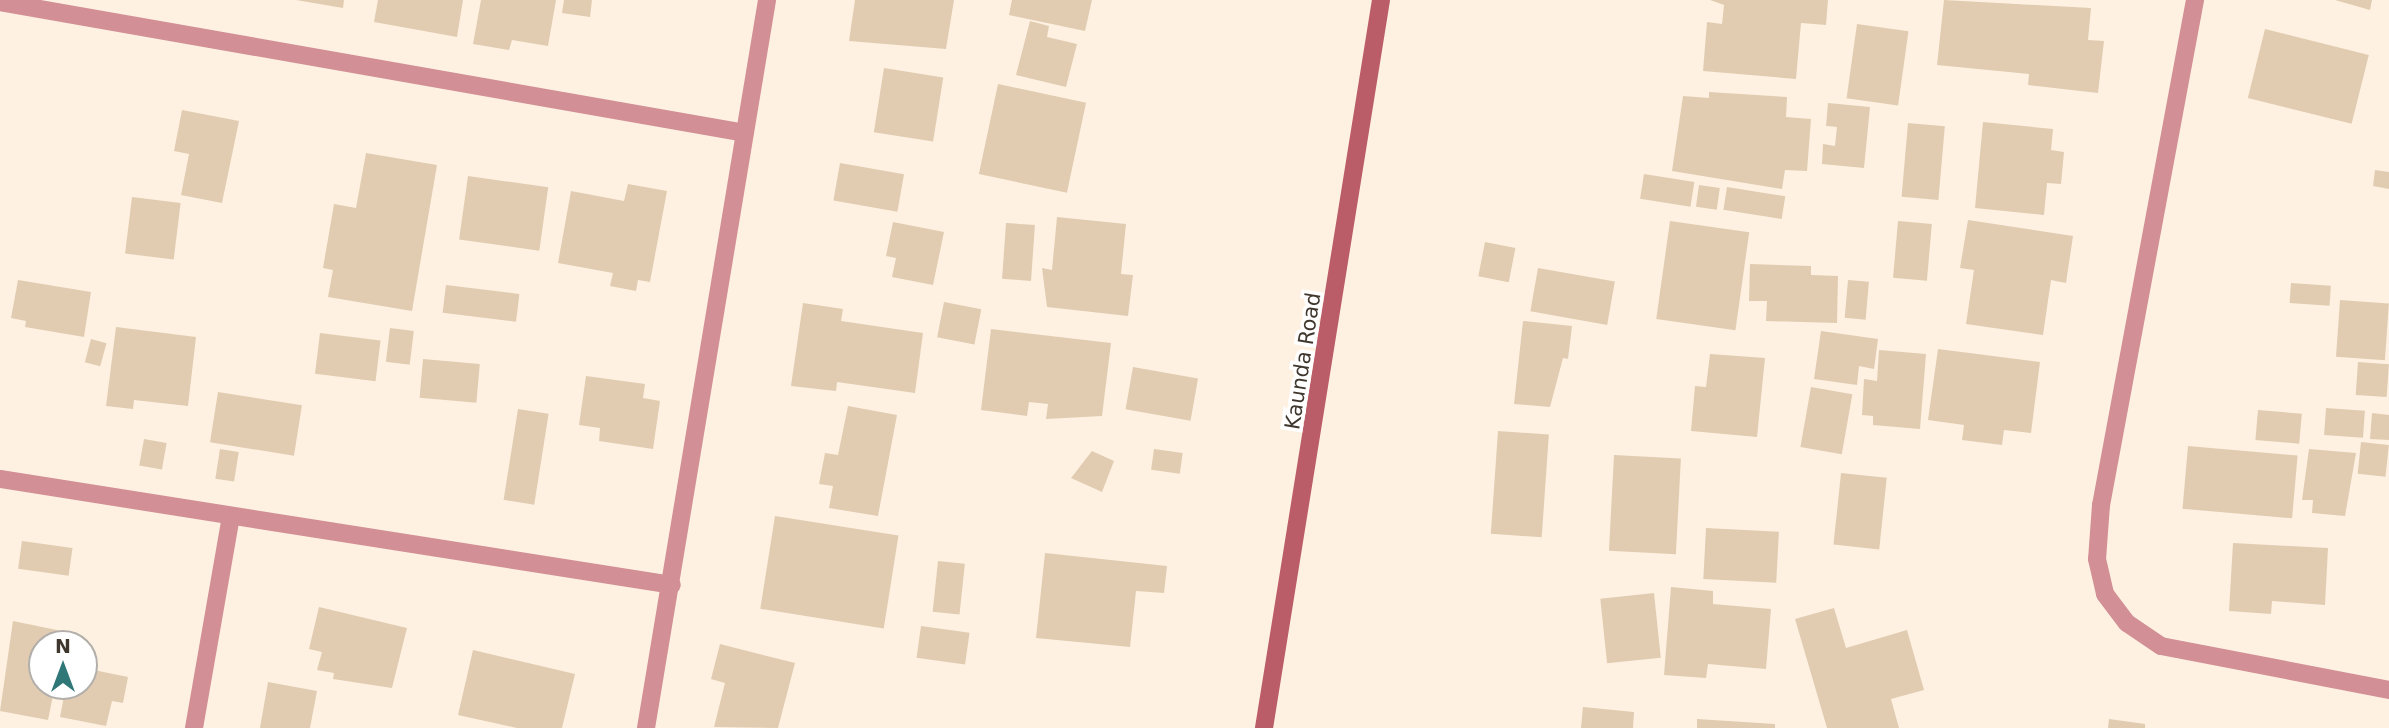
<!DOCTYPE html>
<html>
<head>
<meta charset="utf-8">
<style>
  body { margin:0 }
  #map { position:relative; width:2389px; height:728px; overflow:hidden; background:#fef1e1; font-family:"DejaVu Sans",sans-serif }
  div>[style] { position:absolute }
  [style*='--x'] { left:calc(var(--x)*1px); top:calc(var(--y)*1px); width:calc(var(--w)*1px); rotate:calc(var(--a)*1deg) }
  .building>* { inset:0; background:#e1ccb2; transform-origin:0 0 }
  .street>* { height:18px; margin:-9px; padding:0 9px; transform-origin:9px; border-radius:9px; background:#d28f96 }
  .secondary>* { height:18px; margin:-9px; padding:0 9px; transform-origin:9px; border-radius:9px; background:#bb5c69 }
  span { translate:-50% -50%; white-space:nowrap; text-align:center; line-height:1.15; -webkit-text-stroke:7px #fff; paint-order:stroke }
  .street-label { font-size:21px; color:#3f372d }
  .north { position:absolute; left:28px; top:630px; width:70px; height:70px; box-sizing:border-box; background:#fff; border:2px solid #b2afab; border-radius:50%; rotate:0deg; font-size:19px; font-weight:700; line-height:28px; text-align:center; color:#3f372d }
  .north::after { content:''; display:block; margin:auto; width:24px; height:32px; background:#2f7877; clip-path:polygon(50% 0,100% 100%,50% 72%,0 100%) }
</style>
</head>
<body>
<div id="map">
  <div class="building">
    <i style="clip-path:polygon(296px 0,344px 0,343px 8px)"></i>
    <i style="clip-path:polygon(378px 0,463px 0,457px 37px,374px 22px)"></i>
    <i style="clip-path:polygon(481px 0,556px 0,548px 46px,512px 40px,509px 50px,473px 44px)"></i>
    <i style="clip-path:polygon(564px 0,592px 0,590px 17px,562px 13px)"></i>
    <i style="clip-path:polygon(855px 0,954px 0,946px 49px,849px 41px)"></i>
    <i style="clip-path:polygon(1012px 0,1092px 0,1085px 31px,1009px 15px)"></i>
    <i style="clip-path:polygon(1710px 0,1828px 0,1826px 25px,1801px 23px,1796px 79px,1703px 71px,1707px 22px,1722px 24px,1724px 5px)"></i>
    <i style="clip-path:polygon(1944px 0,2091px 8px,2088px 40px,2104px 41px,2098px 93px,2028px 85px,2029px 74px,1937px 65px)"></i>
    <i style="clip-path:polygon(2335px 0,2372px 0,2370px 10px)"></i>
    <i style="clip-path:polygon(1030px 21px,1049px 26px,1047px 37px,1077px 44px,1066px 87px,1016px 75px)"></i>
    <i style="left:1857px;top:24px;width:52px;height:75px;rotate:8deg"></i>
    <i style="left:2265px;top:29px;width:107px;height:71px;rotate:14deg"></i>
    <i style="left:884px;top:68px;width:60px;height:65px;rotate:9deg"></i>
    <i style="left:998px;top:84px;width:90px;height:92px;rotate:12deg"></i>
    <i style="clip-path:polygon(1709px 92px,1787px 97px,1786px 117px,1811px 119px,1807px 171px,1785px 170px,1782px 189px,1672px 171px,1683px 96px,1709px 98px)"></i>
    <i style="clip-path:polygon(1828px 103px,1870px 107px,1864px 168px,1822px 164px,1823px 144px,1835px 146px,1837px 127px,1826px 126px)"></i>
    <i style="clip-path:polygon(182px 110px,239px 121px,222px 203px,181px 195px,189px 154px,174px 151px)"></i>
    <i style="clip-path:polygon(1983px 122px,2053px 129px,2051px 150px,2064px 152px,2061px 184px,2047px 183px,2044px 215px,1975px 208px)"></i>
    <i style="left:1908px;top:123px;width:37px;height:74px;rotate:5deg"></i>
    <i style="clip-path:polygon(366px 153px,437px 165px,412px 311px,328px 297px,333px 270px,323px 268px,334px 204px,356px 208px)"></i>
    <i style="left:840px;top:163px;width:65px;height:38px;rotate:10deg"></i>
    <i style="clip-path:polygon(2375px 170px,2389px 172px,2389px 189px,2373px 186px)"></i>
    <i style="left:1644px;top:174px;width:51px;height:25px;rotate:9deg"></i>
    <i style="left:468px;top:176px;width:81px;height:64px;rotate:8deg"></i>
    <i style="clip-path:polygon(628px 184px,667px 191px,650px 282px,638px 280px,636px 291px,610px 286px,613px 273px,558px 263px,571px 191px,624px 201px)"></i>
    <i style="left:1699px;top:185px;width:21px;height:22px;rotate:8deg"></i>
    <i style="left:1727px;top:187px;width:59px;height:23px;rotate:9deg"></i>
    <i style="left:132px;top:197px;width:49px;height:57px;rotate:7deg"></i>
    <i style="clip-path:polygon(1057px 217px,1126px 224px,1121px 274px,1133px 275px,1128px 316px,1047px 307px,1042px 268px,1052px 270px)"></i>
    <i style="clip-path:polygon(1968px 220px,2073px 236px,2066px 283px,2051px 280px,2043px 335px,1966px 324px,1974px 270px,1960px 268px)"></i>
    <i style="left:1670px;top:221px;width:80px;height:99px;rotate:8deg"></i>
    <i style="left:1898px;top:221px;width:34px;height:57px;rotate:5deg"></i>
    <i style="clip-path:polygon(893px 222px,944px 232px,933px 285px,892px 277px,896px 258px,886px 256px)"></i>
    <i style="left:1006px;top:223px;width:29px;height:56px;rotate:4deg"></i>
    <i style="left:1485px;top:242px;width:31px;height:35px;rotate:11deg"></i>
    <i style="clip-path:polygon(1750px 264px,1811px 266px,1811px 275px,1838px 276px,1837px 323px,1766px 321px,1767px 301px,1749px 301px)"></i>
    <i style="left:1538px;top:268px;width:78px;height:44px;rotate:10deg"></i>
    <i style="clip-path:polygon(18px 280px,91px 292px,84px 337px,25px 327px,26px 321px,11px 318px)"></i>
    <i style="left:1848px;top:280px;width:21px;height:38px;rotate:5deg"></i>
    <i style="left:2291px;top:283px;width:40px;height:20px;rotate:4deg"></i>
    <i style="left:446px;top:285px;width:74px;height:28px;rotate:7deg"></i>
    <i style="left:2340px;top:300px;width:49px;height:57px;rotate:4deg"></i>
    <i style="left:944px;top:302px;width:38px;height:36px;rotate:11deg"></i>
    <i style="clip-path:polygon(803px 303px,843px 309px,841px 321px,923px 333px,915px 393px,837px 382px,836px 391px,791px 386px)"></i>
    <i style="clip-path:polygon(1523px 321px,1572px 326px,1568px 359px,1563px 358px,1550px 407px,1514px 404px)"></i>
    <i style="clip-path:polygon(116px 327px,196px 337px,188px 406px,134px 400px,133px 409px,106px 406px)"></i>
    <i style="left:390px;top:328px;width:24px;height:34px;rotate:7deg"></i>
    <i style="clip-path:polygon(991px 329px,1111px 343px,1102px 416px,1046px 419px,1048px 404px,1029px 402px,1027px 416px,981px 410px)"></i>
    <i style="clip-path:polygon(1821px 331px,1878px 339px,1874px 369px,1859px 366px,1857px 385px,1814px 379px)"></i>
    <i style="left:320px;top:333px;width:61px;height:41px;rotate:7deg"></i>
    <i style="left:91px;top:339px;width:16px;height:24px;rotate:15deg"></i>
    <i style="clip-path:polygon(1938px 349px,2040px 362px,2031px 433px,2004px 430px,2002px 445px,1962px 440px,1964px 425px,1928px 420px)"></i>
    <i style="clip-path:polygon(1879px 350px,1926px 354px,1920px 429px,1873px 425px,1873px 416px,1862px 415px,1864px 379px,1877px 381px)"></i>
    <i style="clip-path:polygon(1710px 354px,1765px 358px,1757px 437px,1691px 431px,1695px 386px,1706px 387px)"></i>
    <i style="left:423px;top:359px;width:57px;height:39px;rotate:5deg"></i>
    <i style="left:2358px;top:362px;width:31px;height:33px;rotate:4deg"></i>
    <i style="left:1133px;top:367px;width:66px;height:43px;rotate:10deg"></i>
    <i style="clip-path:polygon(586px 376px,645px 384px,643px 398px,660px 401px,653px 449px,599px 441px,600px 428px,579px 425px)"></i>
    <i style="left:1811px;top:387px;width:42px;height:61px;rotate:10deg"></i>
    <i style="left:218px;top:392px;width:85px;height:51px;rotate:9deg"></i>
    <i style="clip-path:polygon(848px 406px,897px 415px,878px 516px,829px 508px,833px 486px,819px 484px,825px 453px,838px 455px)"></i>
    <i style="left:2326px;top:408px;width:39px;height:27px;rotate:4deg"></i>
    <i style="left:518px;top:409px;width:31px;height:92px;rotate:9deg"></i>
    <i style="left:2258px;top:410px;width:44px;height:30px;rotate:5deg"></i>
    <i style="clip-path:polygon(2372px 413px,2389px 415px,2389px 440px,2370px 439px)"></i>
    <i style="left:1498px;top:431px;width:51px;height:103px;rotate:4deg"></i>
    <i style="left:144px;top:439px;width:23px;height:27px;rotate:10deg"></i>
    <i style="left:2361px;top:442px;width:28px;height:32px;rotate:6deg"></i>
    <i style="left:2188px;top:446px;width:110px;height:63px;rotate:5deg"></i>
    <i style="left:220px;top:449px;width:19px;height:30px;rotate:9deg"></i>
    <i style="left:1154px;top:449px;width:29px;height:21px;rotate:8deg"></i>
    <i style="clip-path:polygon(2309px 449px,2356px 453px,2345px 516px,2312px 513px,2313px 500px,2302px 500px)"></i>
    <i style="clip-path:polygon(1092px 451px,1114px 461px,1102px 492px,1071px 478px)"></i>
    <i style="left:1614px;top:455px;width:67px;height:96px;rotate:3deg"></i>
    <i style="left:1841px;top:473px;width:46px;height:72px;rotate:6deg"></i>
    <i style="left:775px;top:516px;width:125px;height:94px;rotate:9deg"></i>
    <i style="left:1706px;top:528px;width:73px;height:51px;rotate:3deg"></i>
    <i style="left:22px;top:541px;width:51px;height:28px;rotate:8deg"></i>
    <i style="clip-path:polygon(2233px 543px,2328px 548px,2325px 605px,2272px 601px,2271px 614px,2229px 611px)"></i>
    <i style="clip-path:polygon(1045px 553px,1167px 566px,1164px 593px,1136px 591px,1130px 647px,1036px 638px)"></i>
    <i style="left:938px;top:561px;width:27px;height:51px;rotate:6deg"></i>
    <i style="clip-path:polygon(1671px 587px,1713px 591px,1713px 604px,1771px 609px,1766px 669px,1708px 664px,1706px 678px,1664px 675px)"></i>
    <i style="left:1654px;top:593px;width:65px;height:54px;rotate:84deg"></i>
    <i style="clip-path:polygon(319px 607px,407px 628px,392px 688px,333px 679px,334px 673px,317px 670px,322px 652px,309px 649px)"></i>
    <i style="clip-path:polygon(1834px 608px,1846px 648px,1907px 630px,1924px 690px,1891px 699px,1899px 728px,1827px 728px,1795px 619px)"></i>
    <i style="clip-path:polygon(13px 621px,76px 634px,74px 644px,42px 644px,42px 686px,55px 686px,48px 720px,0 711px)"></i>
    <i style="left:921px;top:626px;width:49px;height:32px;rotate:8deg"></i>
    <i style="clip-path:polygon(720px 644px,795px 663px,778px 728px,714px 727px,725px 683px,711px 679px)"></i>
    <i style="clip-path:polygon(473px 650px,575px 674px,562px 728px,517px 728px,458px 715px)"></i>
    <i style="clip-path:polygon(84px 668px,128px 677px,123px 703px,112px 701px,106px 726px,60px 717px,66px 686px,84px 686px)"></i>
    <i style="clip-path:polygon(268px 682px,317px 691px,310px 728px,260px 728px)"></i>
    <i style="clip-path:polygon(1583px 707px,1634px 712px,1633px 728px,1581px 728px)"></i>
    <i style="clip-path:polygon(1697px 719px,1775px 724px,1775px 728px,1697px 728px)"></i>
    <i style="clip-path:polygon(2109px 719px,2145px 724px,2145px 728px,2108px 728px)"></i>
  </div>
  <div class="street">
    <i style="--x:2195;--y:0;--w:514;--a:100.54"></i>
    <i style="--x:2101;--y:505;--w:54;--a:94.2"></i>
    <i style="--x:2097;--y:559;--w:36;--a:77"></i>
    <i style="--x:2105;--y:594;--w:36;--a:53"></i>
    <i style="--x:2127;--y:623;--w:41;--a:34.1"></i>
    <i style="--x:2161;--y:646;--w:232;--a:10.9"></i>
    <i style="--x:0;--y:2;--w:756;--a:9.97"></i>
    <i style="--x:0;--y:479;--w:680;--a:8.96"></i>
    <i style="--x:194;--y:728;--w:215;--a:-80.1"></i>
    <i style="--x:646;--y:728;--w:738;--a:-80.56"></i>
  </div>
  <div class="secondary">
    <i style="--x:1264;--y:728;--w:737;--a:-80.87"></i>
  </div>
  <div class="street-label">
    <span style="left:1303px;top:361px;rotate:-81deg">Kaunda Road</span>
  </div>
  <div class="north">N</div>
</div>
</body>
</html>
